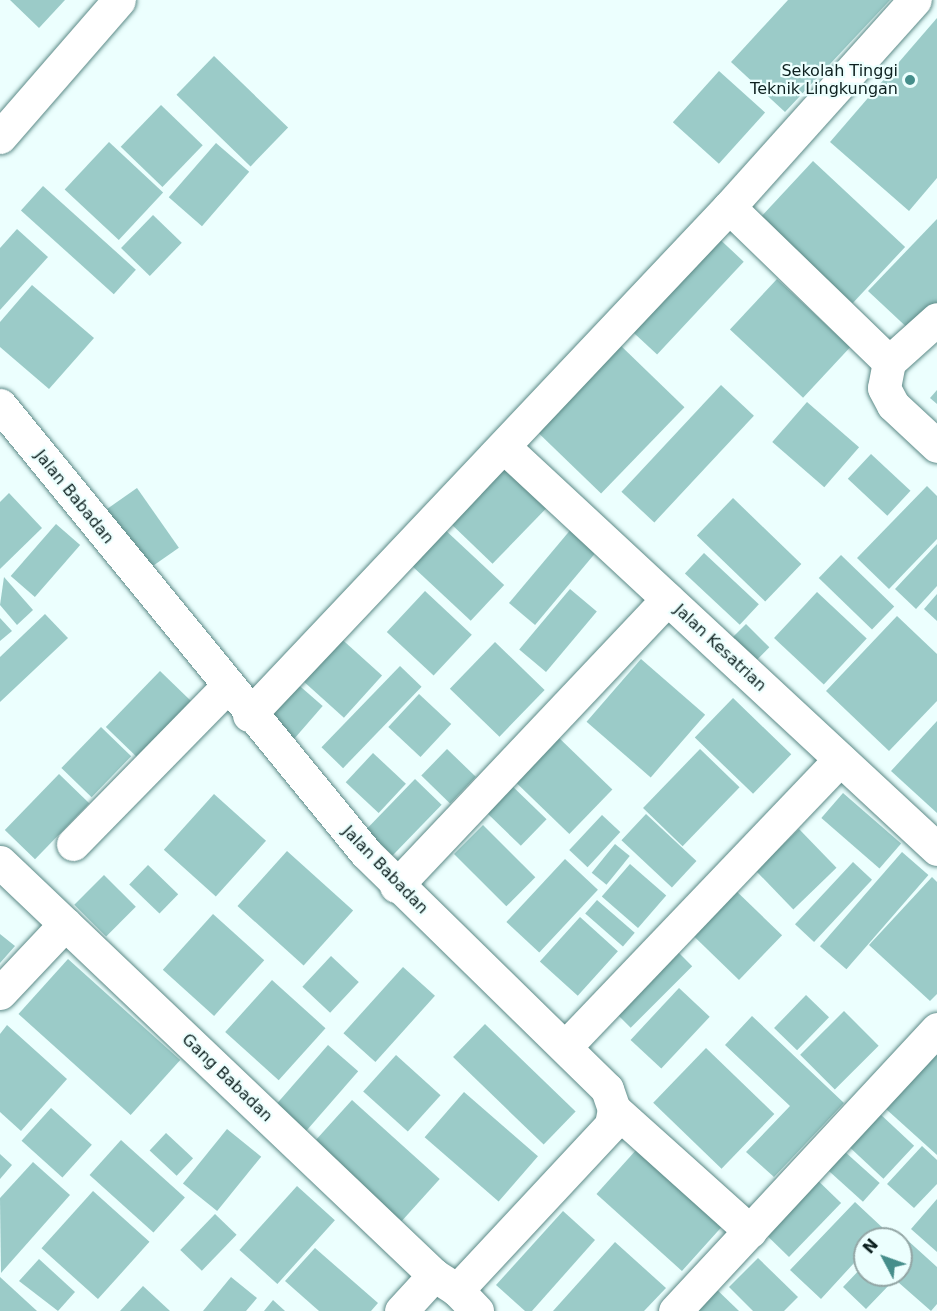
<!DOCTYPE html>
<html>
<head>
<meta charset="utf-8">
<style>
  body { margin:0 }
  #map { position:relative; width:937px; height:1311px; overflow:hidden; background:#ecfffe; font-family:"DejaVu Sans",sans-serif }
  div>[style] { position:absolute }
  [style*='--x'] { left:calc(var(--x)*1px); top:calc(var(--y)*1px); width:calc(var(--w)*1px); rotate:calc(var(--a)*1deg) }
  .building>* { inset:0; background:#9bcbc8; transform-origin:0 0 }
  .roads { filter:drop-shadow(0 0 2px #5c8a87) drop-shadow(0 0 2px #5c8a87) }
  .minor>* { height:33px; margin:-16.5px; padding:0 16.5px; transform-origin:16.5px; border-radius:16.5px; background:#fff }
  .dots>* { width:16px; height:16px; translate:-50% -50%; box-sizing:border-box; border:3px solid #ecfffe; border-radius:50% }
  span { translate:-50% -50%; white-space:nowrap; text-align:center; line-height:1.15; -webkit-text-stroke:4.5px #ecfffe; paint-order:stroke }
  .poi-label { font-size:16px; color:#0d201f }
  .right { translate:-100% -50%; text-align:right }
  .street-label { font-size:16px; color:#0d201f }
  .north { position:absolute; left:853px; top:1227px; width:60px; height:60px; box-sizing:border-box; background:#ecfffe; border:2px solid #93a6a5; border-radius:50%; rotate:311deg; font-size:16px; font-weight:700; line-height:24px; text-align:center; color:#0d201f }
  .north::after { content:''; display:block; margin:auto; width:21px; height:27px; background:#468e8b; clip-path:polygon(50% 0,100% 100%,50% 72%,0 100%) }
</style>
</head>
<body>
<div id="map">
  <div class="building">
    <i style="clip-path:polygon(10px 0,65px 0,39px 28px)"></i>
    <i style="clip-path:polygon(788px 0,890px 0,785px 112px,731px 62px)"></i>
    <i style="clip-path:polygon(937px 18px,937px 178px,909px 211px,830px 142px)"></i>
    <i style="left:214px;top:56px;width:103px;height:54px;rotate:44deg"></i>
    <i style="left:719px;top:71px;width:62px;height:69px;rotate:42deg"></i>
    <i style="left:161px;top:105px;width:58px;height:58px;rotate:44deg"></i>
    <i style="left:109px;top:142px;width:74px;height:65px;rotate:43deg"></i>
    <i style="left:216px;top:143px;width:44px;height:72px;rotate:41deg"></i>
    <i style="left:813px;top:161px;width:126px;height:77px;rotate:43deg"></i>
    <i style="left:43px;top:186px;width:125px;height:33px;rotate:42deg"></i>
    <i style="left:153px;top:215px;width:40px;height:46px;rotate:44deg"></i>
    <i style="clip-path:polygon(937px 219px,937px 309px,914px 334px,868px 291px)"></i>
    <i style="clip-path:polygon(17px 229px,48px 257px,0 310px,0 248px)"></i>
    <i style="left:713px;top:233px;width:42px;height:127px;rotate:43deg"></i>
    <i style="left:777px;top:279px;width:100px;height:69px;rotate:43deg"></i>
    <i style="clip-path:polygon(32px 285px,94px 338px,49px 389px,0 347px,0 322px)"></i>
    <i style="left:619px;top:344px;width:91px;height:120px;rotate:44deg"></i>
    <i style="left:721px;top:385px;width:45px;height:146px;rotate:43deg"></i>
    <i style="clip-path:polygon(937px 390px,937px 404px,930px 398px)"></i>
    <i style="left:807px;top:402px;width:69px;height:53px;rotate:41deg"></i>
    <i style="left:871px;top:454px;width:54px;height:34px;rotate:43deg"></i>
    <i style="left:500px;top:464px;width:64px;height:77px;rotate:44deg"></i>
    <i style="clip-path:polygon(927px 486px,937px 496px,937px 539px,889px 589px,857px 558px)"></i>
    <i style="left:137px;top:488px;width:73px;height:45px;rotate:55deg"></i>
    <i style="clip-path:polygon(9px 493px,42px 528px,0 569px,0 502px)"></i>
    <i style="left:733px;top:498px;width:95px;height:52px;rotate:44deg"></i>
    <i style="left:56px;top:524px;width:32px;height:69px;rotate:41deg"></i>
    <i style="left:442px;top:527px;width:85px;height:49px;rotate:43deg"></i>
    <i style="left:572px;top:528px;width:34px;height:98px;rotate:40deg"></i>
    <i style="clip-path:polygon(937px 544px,937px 586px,916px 609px,895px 589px)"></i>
    <i style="left:704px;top:553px;width:75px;height:28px;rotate:43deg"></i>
    <i style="left:841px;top:555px;width:74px;height:32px;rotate:44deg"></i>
    <i style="clip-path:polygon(4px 577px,33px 610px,17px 625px,0 605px)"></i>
    <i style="left:570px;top:589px;width:35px;height:79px;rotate:40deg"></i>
    <i style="left:425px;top:591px;width:64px;height:56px;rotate:43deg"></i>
    <i style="left:817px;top:592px;width:68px;height:63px;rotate:43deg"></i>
    <i style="clip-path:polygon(937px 594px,937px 621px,924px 609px)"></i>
    <i style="clip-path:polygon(45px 614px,68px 638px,0 702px,0 657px)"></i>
    <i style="clip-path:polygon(897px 616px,937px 654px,937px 701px,889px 751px,826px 691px)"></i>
    <i style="clip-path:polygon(0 618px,12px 631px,0 641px)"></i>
    <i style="left:746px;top:624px;width:33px;height:28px;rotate:45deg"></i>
    <i style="left:336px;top:634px;width:62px;height:57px;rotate:42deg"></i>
    <i style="left:495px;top:642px;width:69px;height:65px;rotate:44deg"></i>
    <i style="left:641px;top:659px;width:85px;height:83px;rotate:41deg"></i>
    <i style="left:400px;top:666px;width:30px;height:113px;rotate:44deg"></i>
    <i style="left:160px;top:671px;width:46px;height:78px;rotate:44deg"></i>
    <i style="left:294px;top:681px;width:38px;height:46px;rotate:41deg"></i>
    <i style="left:419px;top:694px;width:44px;height:45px;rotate:43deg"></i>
    <i style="left:733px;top:698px;width:81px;height:55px;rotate:44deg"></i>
    <i style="clip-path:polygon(937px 721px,937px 813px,891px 771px)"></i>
    <i style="left:101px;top:727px;width:42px;height:57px;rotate:44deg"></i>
    <i style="left:557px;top:736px;width:77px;height:62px;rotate:44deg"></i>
    <i style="left:447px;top:749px;width:40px;height:37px;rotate:44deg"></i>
    <i style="left:700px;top:749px;width:55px;height:82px;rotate:44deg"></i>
    <i style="left:373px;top:753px;width:45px;height:40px;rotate:43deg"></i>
    <i style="left:59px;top:774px;width:42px;height:78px;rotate:44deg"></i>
    <i style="left:415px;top:779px;width:37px;height:79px;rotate:44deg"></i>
    <i style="left:507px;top:781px;width:55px;height:37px;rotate:44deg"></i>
    <i style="left:843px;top:793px;width:77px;height:33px;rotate:41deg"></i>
    <i style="left:214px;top:794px;width:70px;height:75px;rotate:42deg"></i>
    <i style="left:646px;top:814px;width:69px;height:36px;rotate:43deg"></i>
    <i style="left:602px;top:815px;width:25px;height:48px;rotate:43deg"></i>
    <i style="left:483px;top:825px;width:74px;height:41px;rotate:45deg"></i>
    <i style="left:799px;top:829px;width:54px;height:60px;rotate:46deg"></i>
    <i style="left:615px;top:844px;width:19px;height:37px;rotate:39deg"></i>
    <i style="left:287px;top:851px;width:89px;height:74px;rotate:42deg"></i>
    <i style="left:902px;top:852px;width:35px;height:125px;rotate:41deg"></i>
    <i style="left:565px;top:859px;width:45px;height:86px;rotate:43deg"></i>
    <i style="left:853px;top:862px;width:26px;height:85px;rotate:43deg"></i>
    <i style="left:630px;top:864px;width:48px;height:43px;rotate:41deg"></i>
    <i style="left:148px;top:865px;width:42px;height:27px;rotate:44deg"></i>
    <i style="left:104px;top:875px;width:45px;height:42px;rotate:45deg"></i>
    <i style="clip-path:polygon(932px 877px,937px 882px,937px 994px,930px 1001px,869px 945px)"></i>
    <i style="left:731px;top:886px;width:71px;height:62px;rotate:44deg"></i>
    <i style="left:597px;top:900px;width:50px;height:18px;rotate:41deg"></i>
    <i style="left:213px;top:914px;width:69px;height:75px;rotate:42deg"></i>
    <i style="left:580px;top:917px;width:51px;height:60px;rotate:42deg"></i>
    <i style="clip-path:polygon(0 934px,15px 946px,0 963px)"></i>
    <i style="left:671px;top:945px;width:30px;height:87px;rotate:45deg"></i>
    <i style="left:331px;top:956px;width:38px;height:42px;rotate:43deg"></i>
    <i style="left:68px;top:959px;width:151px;height:74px;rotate:42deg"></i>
    <i style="left:403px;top:967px;width:43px;height:89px;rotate:42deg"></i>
    <i style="left:272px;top:980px;width:72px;height:70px;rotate:42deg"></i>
    <i style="left:679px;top:988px;width:42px;height:71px;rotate:43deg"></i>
    <i style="left:806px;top:995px;width:32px;height:46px;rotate:44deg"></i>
    <i style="left:844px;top:1011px;width:49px;height:62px;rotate:45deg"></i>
    <i style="clip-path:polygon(752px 1016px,844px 1103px,774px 1177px,746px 1152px,790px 1106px,725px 1045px)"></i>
    <i style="left:485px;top:1024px;width:126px;height:46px;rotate:44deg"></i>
    <i style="clip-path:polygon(7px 1025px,67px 1079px,21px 1131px,0 1112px,0 1034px)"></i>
    <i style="left:328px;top:1045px;width:40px;height:79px;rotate:41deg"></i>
    <i style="left:706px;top:1048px;width:95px;height:76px;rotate:44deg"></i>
    <i style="clip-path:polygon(937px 1053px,937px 1155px,886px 1109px)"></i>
    <i style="left:396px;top:1055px;width:60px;height:49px;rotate:42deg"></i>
    <i style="left:464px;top:1092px;width:98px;height:60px;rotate:41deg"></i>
    <i style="left:352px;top:1100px;width:118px;height:58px;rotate:42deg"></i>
    <i style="left:51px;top:1108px;width:55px;height:44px;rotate:42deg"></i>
    <i style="left:879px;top:1113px;width:48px;height:45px;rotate:43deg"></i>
    <i style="left:227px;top:1129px;width:44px;height:70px;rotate:39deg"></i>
    <i style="left:166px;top:1133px;width:37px;height:24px;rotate:43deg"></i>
    <i style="left:646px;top:1139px;width:115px;height:74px;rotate:42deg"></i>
    <i style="left:121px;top:1140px;width:86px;height:47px;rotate:42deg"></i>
    <i style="clip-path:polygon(922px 1146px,937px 1160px,937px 1184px,914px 1208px,887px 1184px)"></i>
    <i style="left:844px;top:1151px;width:48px;height:25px;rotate:42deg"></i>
    <i style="clip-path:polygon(0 1154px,12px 1165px,0 1179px)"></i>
    <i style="clip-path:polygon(33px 1162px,70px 1195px,1px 1273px,0 1198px)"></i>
    <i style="left:808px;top:1171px;width:46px;height:75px;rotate:44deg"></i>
    <i style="left:297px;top:1186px;width:51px;height:86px;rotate:42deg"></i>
    <i style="left:93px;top:1191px;width:76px;height:77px;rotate:42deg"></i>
    <i style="clip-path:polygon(937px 1199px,937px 1252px,911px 1229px)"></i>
    <i style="clip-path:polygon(855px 1202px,885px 1230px,877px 1239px,865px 1239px,865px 1251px,821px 1299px,790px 1270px)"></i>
    <i style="clip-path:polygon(563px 1211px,595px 1240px,532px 1311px,525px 1311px,496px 1285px)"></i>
    <i style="left:215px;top:1214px;width:30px;height:50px;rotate:44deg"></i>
    <i style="clip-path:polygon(905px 1238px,937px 1267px,937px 1304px,931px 1311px,890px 1275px,901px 1275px)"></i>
    <i style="clip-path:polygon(615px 1242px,666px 1288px,644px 1311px,553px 1311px)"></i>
    <i style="clip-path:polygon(315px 1248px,378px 1303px,371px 1311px,319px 1311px,285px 1281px)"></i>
    <i style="clip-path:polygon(758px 1258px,798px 1297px,784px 1311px,753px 1311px,729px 1287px)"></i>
    <i style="clip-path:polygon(39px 1259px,75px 1292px,58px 1311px,19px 1281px)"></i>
    <i style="clip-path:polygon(865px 1264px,865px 1275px,885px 1275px,892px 1282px,866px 1309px,843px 1287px)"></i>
    <i style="clip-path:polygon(0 1277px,37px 1311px,0 1311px)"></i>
    <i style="clip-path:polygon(231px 1277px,257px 1298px,246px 1311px,203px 1311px)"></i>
    <i style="clip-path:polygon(712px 1285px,739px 1311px,687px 1311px)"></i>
    <i style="clip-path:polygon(143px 1286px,170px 1311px,120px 1311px)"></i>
    <i style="clip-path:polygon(273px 1300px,285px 1311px,264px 1311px)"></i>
  </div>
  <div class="roads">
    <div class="minor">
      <i style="--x:0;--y:137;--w:181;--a:-49"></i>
      <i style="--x:729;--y:207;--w:223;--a:44.1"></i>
      <i style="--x:889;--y:362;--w:26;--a:101"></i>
      <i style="--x:884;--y:388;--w:19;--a:62"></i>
      <i style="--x:893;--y:405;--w:60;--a:43"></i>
      <i style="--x:889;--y:362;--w:64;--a:-41.9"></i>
      <i style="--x:0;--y:405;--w:578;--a:50.75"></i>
      <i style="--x:366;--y:853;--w:337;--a:44.4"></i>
      <i style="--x:607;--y:1089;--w:21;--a:71"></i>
      <i style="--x:614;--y:1109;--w:16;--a:101"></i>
      <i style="--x:611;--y:1125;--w:226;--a:133"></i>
      <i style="--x:457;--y:1290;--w:29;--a:46"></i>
      <i style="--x:504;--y:447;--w:591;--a:42.87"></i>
      <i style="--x:249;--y:715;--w:699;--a:-46.62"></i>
      <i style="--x:729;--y:207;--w:278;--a:-48.1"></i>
      <i style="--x:73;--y:844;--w:220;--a:-45.6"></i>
      <i style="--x:0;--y:862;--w:599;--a:43.58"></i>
      <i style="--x:434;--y:1275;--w:27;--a:33"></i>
      <i style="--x:396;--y:886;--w:395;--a:-46.6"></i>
      <i style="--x:0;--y:993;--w:95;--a:-46.7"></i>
      <i style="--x:567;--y:1045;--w:395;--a:-46.3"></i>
      <i style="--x:614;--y:1109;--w:183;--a:41.9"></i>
      <i style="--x:401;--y:1311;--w:49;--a:-47.5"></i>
      <i style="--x:675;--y:1311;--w:385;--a:-47.1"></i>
    </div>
  </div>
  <div class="dots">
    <i style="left:910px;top:80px;background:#468e8b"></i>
  </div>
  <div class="poi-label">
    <span class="right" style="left:898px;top:80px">Sekolah Tinggi<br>Teknik Lingkungan</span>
  </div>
  <div class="street-label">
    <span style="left:74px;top:497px;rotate:51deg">Jalan Babadan</span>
    <span style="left:720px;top:648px;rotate:43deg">Jalan Kesatrian</span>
    <span style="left:385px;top:870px;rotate:46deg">Jalan Babadan</span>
    <span style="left:227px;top:1078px;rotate:44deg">Gang Babadan</span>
  </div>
  <div class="north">N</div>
</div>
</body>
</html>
